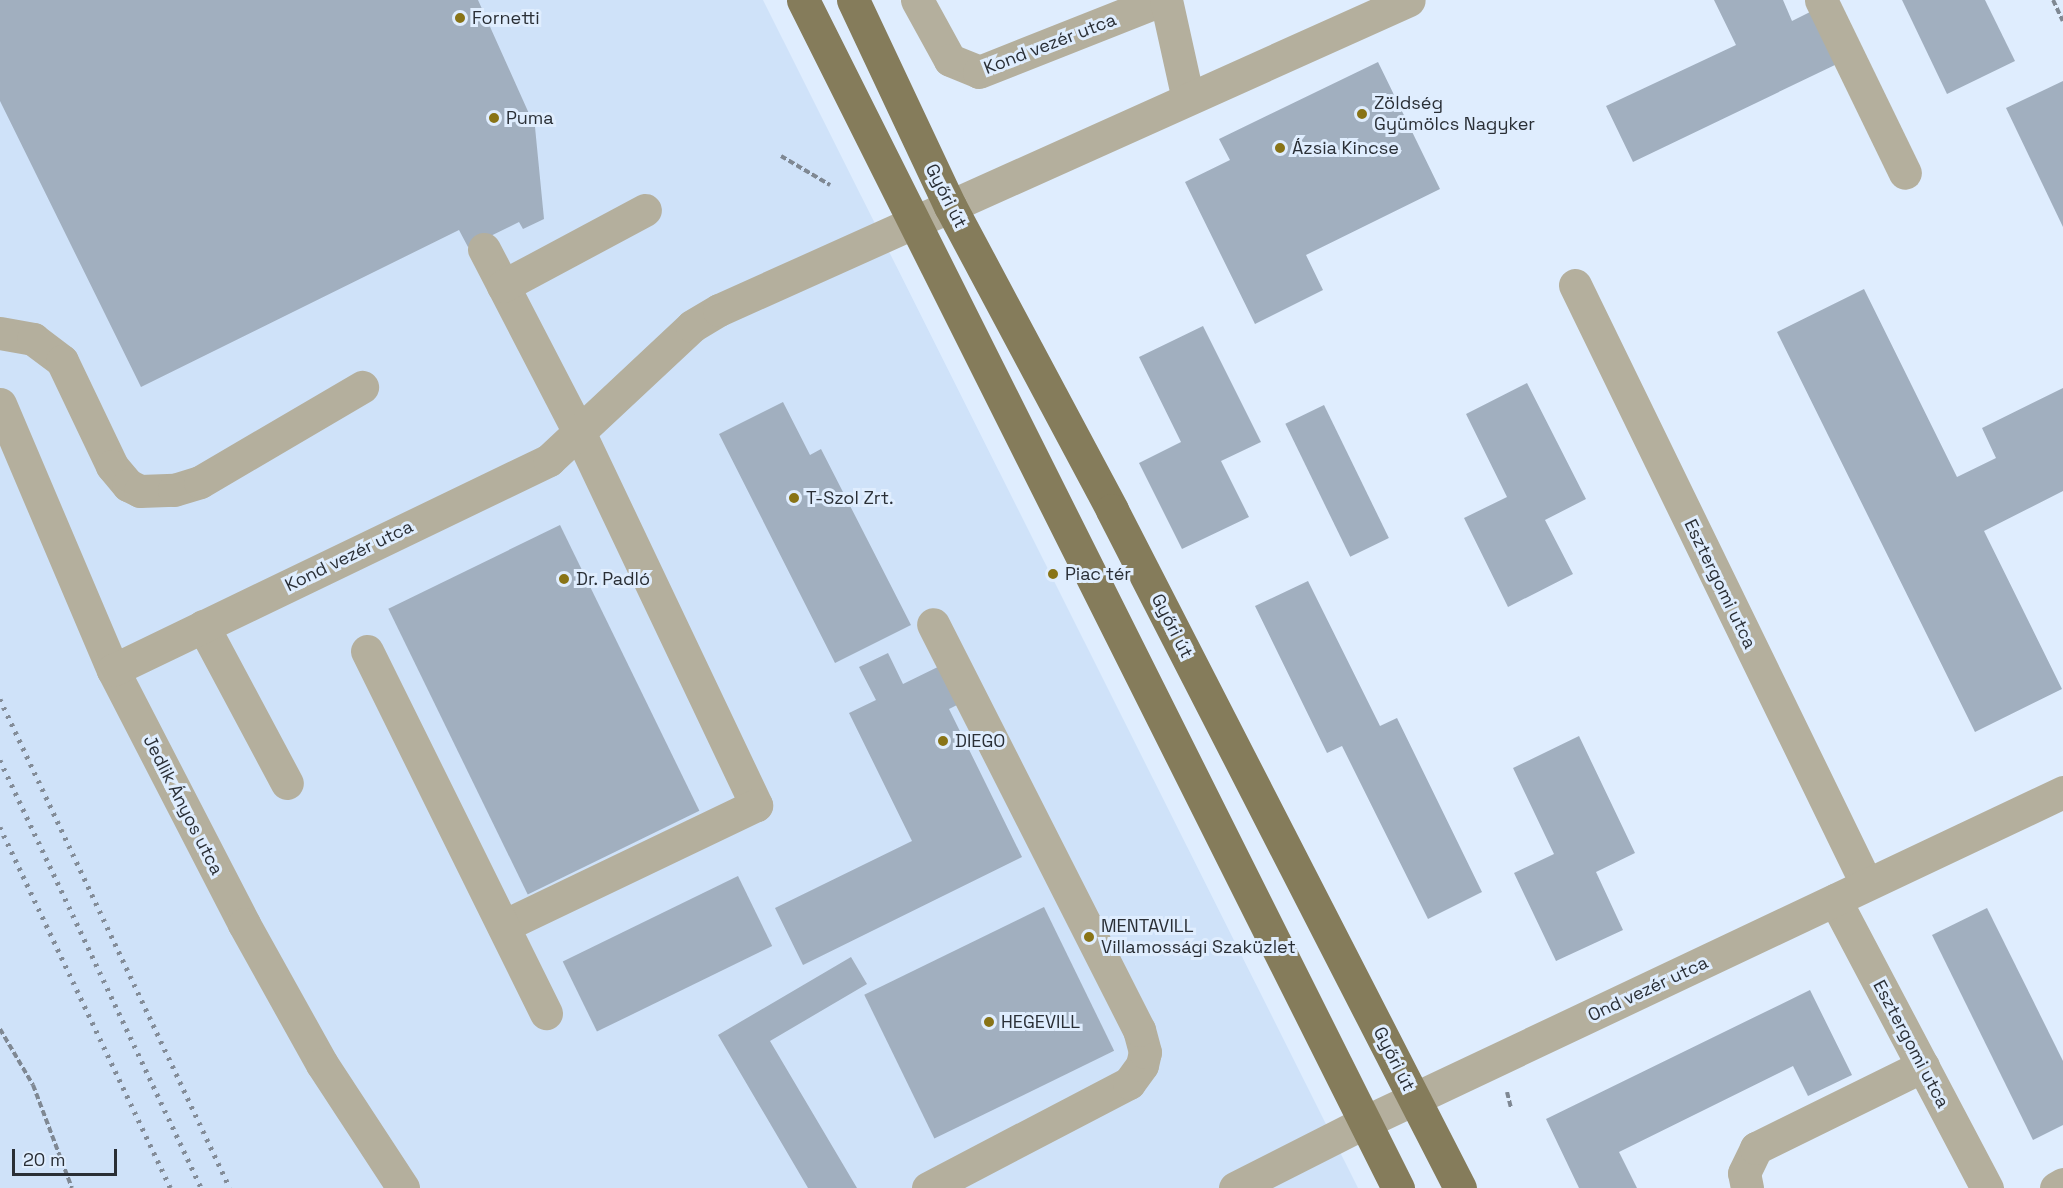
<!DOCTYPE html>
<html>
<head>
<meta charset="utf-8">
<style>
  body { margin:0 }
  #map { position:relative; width:2063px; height:1188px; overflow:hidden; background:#dfedfe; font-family:"Space Grotesk",sans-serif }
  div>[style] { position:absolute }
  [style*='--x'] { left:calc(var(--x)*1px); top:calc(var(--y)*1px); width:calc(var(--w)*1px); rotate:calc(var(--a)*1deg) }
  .built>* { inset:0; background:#cfe2f9 }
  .building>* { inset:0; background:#a1afbf; transform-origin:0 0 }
  .path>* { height:4px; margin-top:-2px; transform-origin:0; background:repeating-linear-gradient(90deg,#7f8893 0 6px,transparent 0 9px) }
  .minor>* { height:33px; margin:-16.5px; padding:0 16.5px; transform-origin:16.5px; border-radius:16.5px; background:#b4af9d }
  .major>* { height:33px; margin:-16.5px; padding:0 16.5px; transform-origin:16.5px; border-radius:16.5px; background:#857c5b }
  .rail>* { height:4.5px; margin-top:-2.25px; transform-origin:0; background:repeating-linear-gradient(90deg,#838c98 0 3px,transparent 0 9px) }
  .dots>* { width:16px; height:16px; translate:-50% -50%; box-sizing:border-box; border:3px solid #dfedfe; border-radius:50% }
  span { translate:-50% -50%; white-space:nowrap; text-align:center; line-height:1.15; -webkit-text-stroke:6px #dfedfe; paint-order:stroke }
  .poi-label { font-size:18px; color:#2a2f36 }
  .left { translate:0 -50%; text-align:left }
  .street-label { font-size:18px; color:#2a2f36 }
  .scale { position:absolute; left:12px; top:1149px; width:105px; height:27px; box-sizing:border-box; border:3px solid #2a2f36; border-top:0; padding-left:8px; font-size:18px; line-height:21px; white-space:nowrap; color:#2a2f36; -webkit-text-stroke:4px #dfedfe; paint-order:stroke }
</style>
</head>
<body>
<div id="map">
  <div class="built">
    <i style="clip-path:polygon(0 0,763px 0,1358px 1188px,0 1188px)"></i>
  </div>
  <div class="building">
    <i style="clip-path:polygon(0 0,478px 0,535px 127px,544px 219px,523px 229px,519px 222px,468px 247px,459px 230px,141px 387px,0 101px)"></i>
    <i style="clip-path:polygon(1714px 0,1783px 0,1792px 21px,1812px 11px,1837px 64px,1633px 162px,1606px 106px,1736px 45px)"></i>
    <i style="clip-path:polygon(1902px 0,1985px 0,2015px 61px,1947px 94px)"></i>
    <i style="clip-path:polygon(1378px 62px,1440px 189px,1306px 255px,1323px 290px,1255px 324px,1185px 182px,1230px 160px,1219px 139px)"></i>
    <i style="clip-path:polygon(2063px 81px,2063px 227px,2006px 108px)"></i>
    <i style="clip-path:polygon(1864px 289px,1957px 477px,1996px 458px,1982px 428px,2063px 388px,2063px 491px,1984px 531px,2062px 689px,1975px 732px,1777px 332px)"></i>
    <i style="clip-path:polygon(1203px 326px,1261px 442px,1221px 461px,1249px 517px,1182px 549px,1139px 463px,1181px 442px,1139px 357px)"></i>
    <i style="clip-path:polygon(1527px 383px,1586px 499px,1545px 520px,1573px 574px,1508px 607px,1464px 518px,1507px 497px,1466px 414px)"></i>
    <i style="clip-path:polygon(783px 402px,810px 455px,821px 449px,911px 625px,835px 663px,719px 434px)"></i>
    <i style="left:1324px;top:405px;width:148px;height:43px;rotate:64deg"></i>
    <i style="left:560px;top:525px;width:318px;height:191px;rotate:64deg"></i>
    <i style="clip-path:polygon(1308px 581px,1380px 726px,1397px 718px,1482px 892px,1428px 919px,1342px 746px,1327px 753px,1255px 606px)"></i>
    <i style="clip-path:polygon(888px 653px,903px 684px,948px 662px,967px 700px,949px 709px,1022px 857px,803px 965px,775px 908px,912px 841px,849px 713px,876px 700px,859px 667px)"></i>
    <i style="clip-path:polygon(1579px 736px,1635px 853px,1596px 872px,1623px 930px,1556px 961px,1514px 873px,1554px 854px,1513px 768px)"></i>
    <i style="left:738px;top:876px;width:78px;height:195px;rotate:64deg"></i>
    <i style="left:1044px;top:907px;width:160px;height:200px;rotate:64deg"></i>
    <i style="clip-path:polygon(1987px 908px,2063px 1061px,2063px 1125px,2033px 1140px,1932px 935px)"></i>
    <i style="clip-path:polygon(851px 957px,867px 984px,770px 1041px,857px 1188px,808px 1188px,718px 1035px)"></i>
    <i style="clip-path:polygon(1810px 990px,1852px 1075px,1808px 1096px,1793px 1066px,1619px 1152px,1637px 1188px,1579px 1188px,1546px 1119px)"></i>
  </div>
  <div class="path">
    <i style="--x:2053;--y:0;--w:23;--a:65"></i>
    <i style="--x:781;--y:156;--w:57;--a:30.6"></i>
    <i style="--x:0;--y:1029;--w:65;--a:59.5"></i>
    <i style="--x:33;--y:1085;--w:110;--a:69.3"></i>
    <i style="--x:1507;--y:1092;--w:16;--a:76"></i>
  </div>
  <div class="minor">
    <i style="--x:917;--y:0;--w:68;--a:61.2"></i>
    <i style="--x:950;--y:60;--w:31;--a:22"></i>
    <i style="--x:979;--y:72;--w:196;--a:-21.6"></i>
    <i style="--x:1166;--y:0;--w:101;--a:77.5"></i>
    <i style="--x:1821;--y:0;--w:192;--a:64.1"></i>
    <i style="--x:484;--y:249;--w:208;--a:62.6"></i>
    <i style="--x:580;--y:434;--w:411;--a:64.6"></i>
    <i style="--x:756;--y:805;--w:280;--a:154.4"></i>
    <i style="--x:1575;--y:285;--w:665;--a:64.05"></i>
    <i style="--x:503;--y:286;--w:161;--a:-28.2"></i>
    <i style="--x:0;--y:333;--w:34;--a:10"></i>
    <i style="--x:33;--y:339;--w:36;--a:37"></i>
    <i style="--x:62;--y:361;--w:116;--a:64.5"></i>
    <i style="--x:112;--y:466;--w:25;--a:50"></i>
    <i style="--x:128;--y:485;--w:13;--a:27"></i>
    <i style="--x:140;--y:491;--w:34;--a:-2"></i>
    <i style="--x:174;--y:490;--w:27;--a:-17"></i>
    <i style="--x:200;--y:482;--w:188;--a:-30.4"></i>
    <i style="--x:0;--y:404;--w:289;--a:67"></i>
    <i style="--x:113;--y:670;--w:286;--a:62.7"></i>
    <i style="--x:244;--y:924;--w:160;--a:60.9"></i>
    <i style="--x:322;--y:1064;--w:148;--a:56.8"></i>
    <i style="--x:203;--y:626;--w:178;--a:61.9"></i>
    <i style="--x:367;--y:651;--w:404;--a:63.7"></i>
    <i style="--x:113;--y:670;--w:484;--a:-25.7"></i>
    <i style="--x:549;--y:460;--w:196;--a:-43.1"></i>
    <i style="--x:692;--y:326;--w:31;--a:-31"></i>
    <i style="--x:719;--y:310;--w:756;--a:-24.19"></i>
    <i style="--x:1835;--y:900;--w:326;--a:62.2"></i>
    <i style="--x:928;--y:1188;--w:227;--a:-27.6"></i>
    <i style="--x:1129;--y:1083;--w:22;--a:-54"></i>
    <i style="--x:1142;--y:1065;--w:13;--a:-77"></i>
    <i style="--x:1145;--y:1052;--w:23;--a:-105"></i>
    <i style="--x:1139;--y:1030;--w:455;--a:-116.9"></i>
    <i style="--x:1235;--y:1188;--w:146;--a:-26.9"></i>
    <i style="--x:1365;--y:1122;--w:772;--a:-25.3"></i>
    <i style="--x:1747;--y:1188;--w:15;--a:-101"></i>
    <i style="--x:1744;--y:1173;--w:28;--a:-64"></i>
    <i style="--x:1756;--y:1148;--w:186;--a:-26.2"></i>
    <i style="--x:2056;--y:1188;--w:8;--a:-30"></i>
  </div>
  <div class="major">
    <i style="--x:803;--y:0;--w:1329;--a:63.4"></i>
    <i style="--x:853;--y:0;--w:228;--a:64.8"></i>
    <i style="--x:950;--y:206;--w:344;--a:61.9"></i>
    <i style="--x:1112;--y:510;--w:762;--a:62.83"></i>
  </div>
  <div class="rail">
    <i style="--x:0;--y:699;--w:540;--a:64.81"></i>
    <i style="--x:0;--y:760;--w:473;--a:64.8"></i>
    <i style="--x:0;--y:827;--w:399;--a:64.7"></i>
  </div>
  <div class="dots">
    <i style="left:460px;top:18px;background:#897417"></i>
    <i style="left:1362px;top:114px;background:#897417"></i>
    <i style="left:494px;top:118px;background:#897417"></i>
    <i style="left:1280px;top:148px;background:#897417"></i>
    <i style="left:794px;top:498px;background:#897417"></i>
    <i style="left:1053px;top:574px;background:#897417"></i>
    <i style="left:564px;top:579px;background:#897417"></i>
    <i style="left:943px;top:741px;background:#897417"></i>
    <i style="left:1089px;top:937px;background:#897417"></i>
    <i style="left:989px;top:1022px;background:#897417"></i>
  </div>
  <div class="poi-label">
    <span class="left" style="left:472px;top:18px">Fornetti</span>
    <span class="left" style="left:1374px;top:114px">Zöldség<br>Gyümölcs Nagyker</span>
    <span class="left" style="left:506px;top:118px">Puma</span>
    <span class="left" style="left:1292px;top:148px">Ázsia Kincse</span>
    <span class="left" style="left:806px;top:498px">T-Szol Zrt.</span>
    <span class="left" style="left:1065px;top:574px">Piac tér</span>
    <span class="left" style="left:576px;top:579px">Dr. Padló</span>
    <span class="left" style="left:955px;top:741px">DIEGO</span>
    <span class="left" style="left:1101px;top:937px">MENTAVILL<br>Villamossági Szaküzlet</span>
    <span class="left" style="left:1001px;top:1022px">HEGEVILL</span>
  </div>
  <div class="street-label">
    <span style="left:1050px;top:44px;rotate:-21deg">Kond vezér utca</span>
    <span style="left:946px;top:196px;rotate:63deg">Győri út</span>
    <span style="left:349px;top:556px;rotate:-26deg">Kond vezér utca</span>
    <span style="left:1720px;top:584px;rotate:64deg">Esztergomi utca</span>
    <span style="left:1172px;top:626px;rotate:63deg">Győri út</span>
    <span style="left:183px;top:805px;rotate:63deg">Jedlik Ányos utca</span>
    <span style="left:1648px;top:989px;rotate:-25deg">Ond vezér utca</span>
    <span style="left:1911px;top:1044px;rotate:62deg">Esztergomi utca</span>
    <span style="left:1394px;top:1059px;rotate:63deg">Győri út</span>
  </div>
  <div class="scale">20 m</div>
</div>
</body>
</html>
